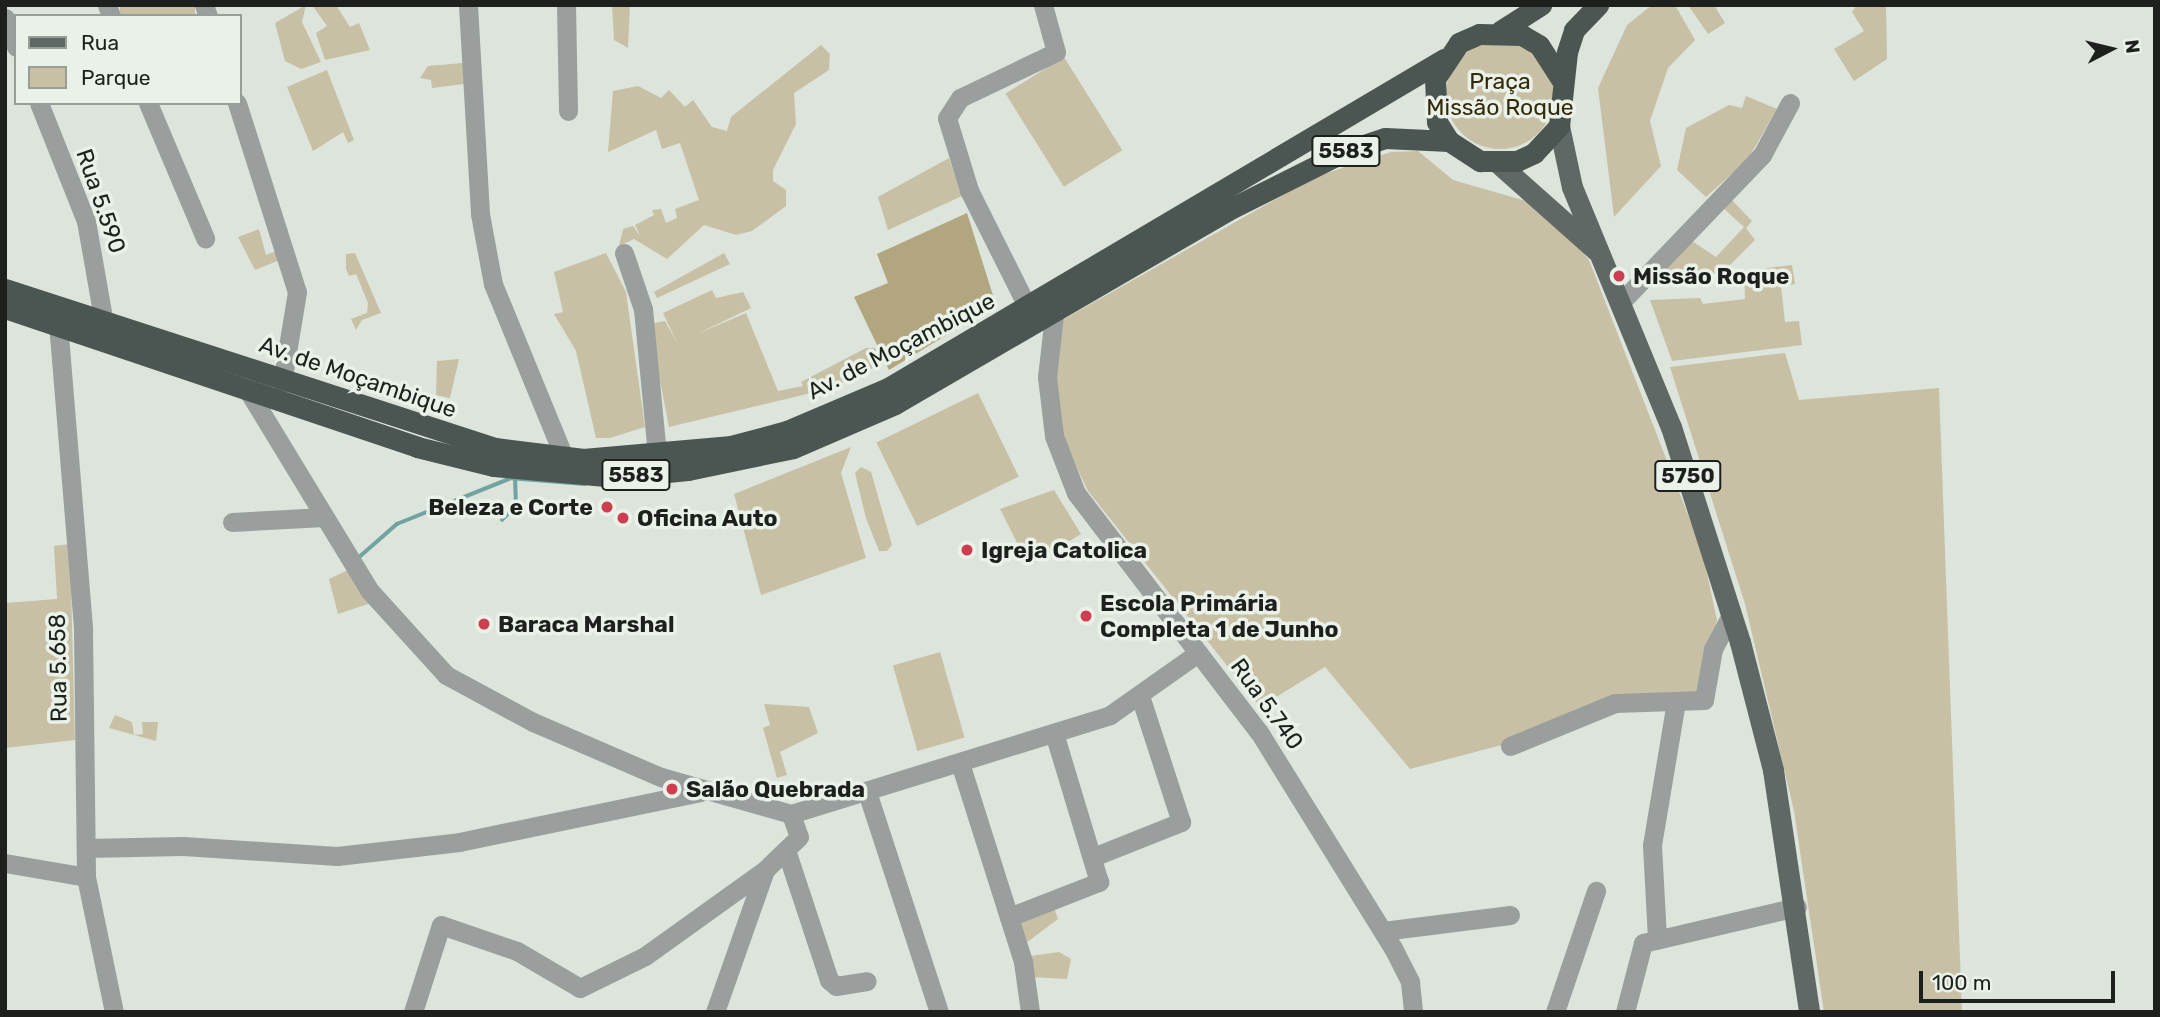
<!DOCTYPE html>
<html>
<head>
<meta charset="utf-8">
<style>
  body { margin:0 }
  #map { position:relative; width:2160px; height:1017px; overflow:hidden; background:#dce4db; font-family:Rubik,sans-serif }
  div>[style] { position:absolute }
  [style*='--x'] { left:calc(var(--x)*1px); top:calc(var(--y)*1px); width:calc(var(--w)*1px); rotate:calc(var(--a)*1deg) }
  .green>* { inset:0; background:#c8c0a5; transform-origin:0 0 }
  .round { border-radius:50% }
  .forest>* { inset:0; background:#b1a680 }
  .stream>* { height:3.5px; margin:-1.75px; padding:0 1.75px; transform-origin:1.75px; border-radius:1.75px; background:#71a3a1 }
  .minor>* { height:19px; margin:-9.5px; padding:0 9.5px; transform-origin:9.5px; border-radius:9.5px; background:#9a9f9d }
  .major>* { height:21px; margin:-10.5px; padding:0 10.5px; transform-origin:10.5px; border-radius:10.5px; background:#606865 }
  .highway>* { height:21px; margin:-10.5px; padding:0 10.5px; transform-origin:10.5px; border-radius:10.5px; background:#4b5551 }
  .dots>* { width:19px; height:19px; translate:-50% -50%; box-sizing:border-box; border:4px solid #e9f1e8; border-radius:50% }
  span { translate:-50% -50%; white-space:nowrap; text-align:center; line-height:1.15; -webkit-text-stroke:7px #e9f1e8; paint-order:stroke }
  .shield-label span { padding:2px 5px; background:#e9f1e8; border:2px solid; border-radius:5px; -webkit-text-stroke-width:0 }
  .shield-label { font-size:21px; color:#1d201d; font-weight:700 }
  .park-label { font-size:23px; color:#332a09 }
  .street-label { font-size:23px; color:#1d201d }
  .poi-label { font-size:23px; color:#1d201d; font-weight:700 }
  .left { translate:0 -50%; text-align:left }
  .right { translate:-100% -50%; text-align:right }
  .frame { position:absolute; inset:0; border:7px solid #1d201d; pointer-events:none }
  .legend { position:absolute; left:14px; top:14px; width:228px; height:91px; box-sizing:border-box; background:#e9f1e8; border:2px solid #979d97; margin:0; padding:9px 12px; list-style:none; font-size:21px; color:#1d201d }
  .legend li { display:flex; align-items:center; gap:14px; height:35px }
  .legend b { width:35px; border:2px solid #979d97 }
  .north { position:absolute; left:2076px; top:14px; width:70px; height:70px; -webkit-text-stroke:5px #e9f1e8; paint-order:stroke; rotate:83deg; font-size:19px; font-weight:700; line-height:28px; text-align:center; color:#1d201d }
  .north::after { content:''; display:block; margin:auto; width:24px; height:32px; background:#1d201d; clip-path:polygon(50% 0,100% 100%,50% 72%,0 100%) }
  .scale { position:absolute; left:1919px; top:971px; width:196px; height:32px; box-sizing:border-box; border:4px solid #1d201d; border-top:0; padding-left:9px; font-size:21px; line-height:24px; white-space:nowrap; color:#1d201d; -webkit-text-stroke:5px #e9f1e8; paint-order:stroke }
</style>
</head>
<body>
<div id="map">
  <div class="green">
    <i style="left:120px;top:5px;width:75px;height:12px"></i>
    <i style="clip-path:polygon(306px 5px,302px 22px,321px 62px,301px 69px,285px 61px,275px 23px)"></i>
    <i style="clip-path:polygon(312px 5px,336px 5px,350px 27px,359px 23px,370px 50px,325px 60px,316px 33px,327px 26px)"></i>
    <i style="clip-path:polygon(612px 5px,630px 5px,628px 48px,614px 40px)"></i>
    <i style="clip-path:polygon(1652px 5px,1675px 5px,1695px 40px,1668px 68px,1650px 121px,1661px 166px,1614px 217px,1598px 88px,1627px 25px)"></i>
    <i style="clip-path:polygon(1688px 5px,1714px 5px,1725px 23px,1708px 34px)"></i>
    <i style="clip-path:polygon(1857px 5px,1886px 5px,1887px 59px,1854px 81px,1834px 49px,1864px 31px,1852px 12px)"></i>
    <i class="round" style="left:1446px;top:41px;width:108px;height:108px"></i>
    <i style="clip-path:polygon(821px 45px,830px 54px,829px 70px,794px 93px,796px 124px,773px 170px,773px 181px,786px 190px,786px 206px,752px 231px,736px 235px,704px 225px,667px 259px,634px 239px,619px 246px,623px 229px,633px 226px,640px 236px,635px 225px,654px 215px,652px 210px,661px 209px,666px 223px,677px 218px,675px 209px,699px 200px,680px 143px,662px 149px,656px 130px,608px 152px,613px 91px,638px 86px,661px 98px,669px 90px,685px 107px,693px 100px,712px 127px,727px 131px,731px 117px)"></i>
    <i style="left:1064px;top:57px;width:110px;height:69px;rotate:58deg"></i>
    <i style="clip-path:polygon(463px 63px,464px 84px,432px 88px,431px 80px,420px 78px,428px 66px)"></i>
    <i style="clip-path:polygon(327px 70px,354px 140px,348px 143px,343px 132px,313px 151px,287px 87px)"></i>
    <i style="clip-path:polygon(1746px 96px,1777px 109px,1748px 159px,1706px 197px,1677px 170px,1686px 128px,1729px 105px,1742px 108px)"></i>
    <i style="clip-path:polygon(1418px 151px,1453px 180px,1526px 201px,1563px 227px,1589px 260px,1702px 551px,1717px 620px,1703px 694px,1642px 697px,1529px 738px,1410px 769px,1325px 667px,1260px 707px,1088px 491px,1061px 435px,1052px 376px,1059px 322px,1315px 177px,1391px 152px)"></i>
    <i style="clip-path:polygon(949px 158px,962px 196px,888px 230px,878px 197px)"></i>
    <i style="clip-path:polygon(1729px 197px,1752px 221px,1746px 228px,1755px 240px,1722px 273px,1649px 283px,1689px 239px,1716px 257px,1744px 227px,1721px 206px)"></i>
    <i style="clip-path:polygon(259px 229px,266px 255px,276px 251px,280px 260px,255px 270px,238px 237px)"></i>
    <i style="clip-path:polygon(355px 253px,381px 313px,362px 320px,356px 330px,351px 319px,367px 313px,368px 303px,356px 274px,349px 276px,346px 269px,346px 254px)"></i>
    <i style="clip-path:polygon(606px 253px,626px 292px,645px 427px,610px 438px,596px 438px,576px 351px,554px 314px,563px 312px,554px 272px)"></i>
    <i style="clip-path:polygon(724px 253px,730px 264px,657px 298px,654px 292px)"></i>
    <i style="clip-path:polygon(1792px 265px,1795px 284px,1781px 286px,1785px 322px,1799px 321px,1802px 345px,1672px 361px,1650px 300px,1700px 298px,1703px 304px,1745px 299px,1744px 271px)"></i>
    <i style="clip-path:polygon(712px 290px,716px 298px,743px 292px,751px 308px,697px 334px,746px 313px,778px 391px,803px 386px,801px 382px,866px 348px,875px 348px,882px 364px,828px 389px,669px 427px,649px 324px,665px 321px,677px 343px,663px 313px)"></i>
    <i style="clip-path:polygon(1785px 353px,1799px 400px,1939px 388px,1962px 1012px,1824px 1012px,1794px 811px,1745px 604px,1670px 367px)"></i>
    <i style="clip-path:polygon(459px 359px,450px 398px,436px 395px,437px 361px)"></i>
    <i style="left:978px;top:393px;width:93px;height:113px;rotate:64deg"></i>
    <i style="clip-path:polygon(851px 447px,841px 473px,866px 558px,761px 595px,734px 494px)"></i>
    <i style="clip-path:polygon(861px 467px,871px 472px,892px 545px,887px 551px,879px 551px,866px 518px,855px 473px)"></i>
    <i style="clip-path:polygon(1054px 490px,1081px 534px,1029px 566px,1000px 509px)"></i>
    <i style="clip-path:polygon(70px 544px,75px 740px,5px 748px,5px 603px,57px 599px,54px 546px)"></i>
    <i style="clip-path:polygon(350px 569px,371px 603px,338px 614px,329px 579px)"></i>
    <i style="left:940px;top:652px;width:89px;height:49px;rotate:74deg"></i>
    <i style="clip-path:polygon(764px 704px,809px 707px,818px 733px,780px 752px,787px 775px,777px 778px,763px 728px,770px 725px)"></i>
    <i style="clip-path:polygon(115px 715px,132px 722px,134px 735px,143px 734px,142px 722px,158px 722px,156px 741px,109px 728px)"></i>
    <i style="clip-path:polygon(1053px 905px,1058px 919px,1026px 943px,1019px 917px)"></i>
    <i style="clip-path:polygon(1059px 952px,1071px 959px,1067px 979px,1031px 977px,1031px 956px)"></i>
  </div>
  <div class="forest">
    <i style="clip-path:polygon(967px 213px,996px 305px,889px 370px,854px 297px,888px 283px,877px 254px)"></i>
  </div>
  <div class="stream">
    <i style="--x:509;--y:478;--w:76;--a:4.5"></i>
    <i style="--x:502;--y:520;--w:20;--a:-45"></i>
    <i style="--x:516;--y:506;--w:27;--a:-92"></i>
    <i style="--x:357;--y:559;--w:53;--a:-41.2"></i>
    <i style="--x:397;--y:524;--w:121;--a:-21.9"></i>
  </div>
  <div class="minor">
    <i style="--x:107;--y:5;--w:12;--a:70"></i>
    <i style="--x:204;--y:5;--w:12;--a:70"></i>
    <i style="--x:468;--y:5;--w:209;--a:86.7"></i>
    <i style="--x:480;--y:214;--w:71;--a:79.5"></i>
    <i style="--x:493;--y:284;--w:187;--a:67.7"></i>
    <i style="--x:566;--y:5;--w:106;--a:88.9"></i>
    <i style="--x:5;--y:18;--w:31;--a:69"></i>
    <i style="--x:39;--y:103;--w:127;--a:68.3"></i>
    <i style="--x:86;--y:221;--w:97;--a:80"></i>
    <i style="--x:148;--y:103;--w:147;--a:67.1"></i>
    <i style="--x:237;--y:103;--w:198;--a:72.4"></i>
    <i style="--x:297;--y:292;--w:92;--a:99.4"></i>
    <i style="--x:624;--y:253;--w:59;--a:71.3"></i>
    <i style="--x:643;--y:309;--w:146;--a:84.5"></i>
    <i style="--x:1623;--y:300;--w:201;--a:-46.2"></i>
    <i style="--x:1762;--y:155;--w:59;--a:-61.7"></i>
    <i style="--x:1029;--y:310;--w:134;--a:-116.6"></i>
    <i style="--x:969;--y:190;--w:75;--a:-107"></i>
    <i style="--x:947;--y:118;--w:24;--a:-57"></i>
    <i style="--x:960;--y:98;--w:106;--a:-25.6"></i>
    <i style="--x:1056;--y:52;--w:49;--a:-105.5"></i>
    <i style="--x:1054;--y:315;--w:62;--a:96.4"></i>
    <i style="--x:1047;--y:377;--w:59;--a:83.2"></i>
    <i style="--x:1054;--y:436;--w:61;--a:68.9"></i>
    <i style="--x:1076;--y:493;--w:301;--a:52.6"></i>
    <i style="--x:1259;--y:732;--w:254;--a:58.2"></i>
    <i style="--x:1393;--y:948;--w:38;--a:63"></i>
    <i style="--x:1410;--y:982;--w:30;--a:84"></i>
    <i style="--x:58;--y:323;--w:308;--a:85.3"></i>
    <i style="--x:83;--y:630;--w:247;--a:89.3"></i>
    <i style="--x:86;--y:877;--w:138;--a:78.3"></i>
    <i style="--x:247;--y:389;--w:235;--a:58.7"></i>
    <i style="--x:369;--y:590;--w:115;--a:47.8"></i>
    <i style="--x:446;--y:675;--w:99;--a:28.4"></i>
    <i style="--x:533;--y:722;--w:139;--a:23.3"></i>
    <i style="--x:661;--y:777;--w:135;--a:15.9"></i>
    <i style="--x:791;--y:814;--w:24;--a:71"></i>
    <i style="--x:799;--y:837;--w:47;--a:135.9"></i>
    <i style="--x:765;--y:870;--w:151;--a:109.4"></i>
    <i style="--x:232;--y:522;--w:92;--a:-3.1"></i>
    <i style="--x:1510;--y:746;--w:113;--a:-22.3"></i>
    <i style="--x:1615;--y:703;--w:89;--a:-1.9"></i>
    <i style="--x:1704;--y:700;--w:52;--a:-80"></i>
    <i style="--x:1713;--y:649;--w:36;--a:-62"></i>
    <i style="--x:960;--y:763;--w:209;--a:72.4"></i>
    <i style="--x:1023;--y:962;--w:50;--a:82"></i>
    <i style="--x:867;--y:792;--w:231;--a:71.9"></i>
    <i style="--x:791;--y:814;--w:334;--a:-17.2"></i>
    <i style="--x:1110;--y:715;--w:108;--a:-35.2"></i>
    <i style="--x:86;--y:848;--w:97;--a:-1.2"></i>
    <i style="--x:183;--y:846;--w:154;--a:3.7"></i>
    <i style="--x:337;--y:856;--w:123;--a:-6.5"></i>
    <i style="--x:459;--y:842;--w:247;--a:-11.7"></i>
    <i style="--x:787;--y:853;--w:134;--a:71.7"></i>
    <i style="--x:829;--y:980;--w:9;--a:41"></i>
    <i style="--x:836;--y:986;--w:31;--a:-9"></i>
    <i style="--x:1093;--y:857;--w:95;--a:-21.7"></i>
    <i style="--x:1181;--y:822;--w:133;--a:-108"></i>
    <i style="--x:5;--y:863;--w:82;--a:9.8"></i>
    <i style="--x:1009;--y:917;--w:97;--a:-21.3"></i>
    <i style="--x:1099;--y:882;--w:156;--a:-106.8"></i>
    <i style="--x:1383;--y:931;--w:128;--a:-7.2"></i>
    <i style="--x:1657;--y:938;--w:93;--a:-93.1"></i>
    <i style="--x:1652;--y:845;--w:145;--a:-80.5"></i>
    <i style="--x:413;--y:1012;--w:91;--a:-72.2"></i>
    <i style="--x:441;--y:925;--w:80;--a:18.9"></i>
    <i style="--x:517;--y:951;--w:73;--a:30.4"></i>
    <i style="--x:580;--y:988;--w:72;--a:-26.2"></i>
    <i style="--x:645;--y:956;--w:148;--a:-35.6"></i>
    <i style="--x:1555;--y:1012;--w:128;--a:-71.3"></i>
    <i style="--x:1625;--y:1012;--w:71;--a:-75.4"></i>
    <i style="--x:1643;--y:943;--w:158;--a:-13.2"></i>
  </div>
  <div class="major">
    <i style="--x:1559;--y:126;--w:62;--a:78"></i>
    <i style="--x:1572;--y:187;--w:260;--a:67.6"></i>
    <i style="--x:1671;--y:427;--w:226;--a:72.2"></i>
    <i style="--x:1740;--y:642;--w:132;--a:75.5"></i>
    <i style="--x:1773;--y:770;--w:245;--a:81.5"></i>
    <i style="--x:1499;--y:164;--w:130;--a:41.6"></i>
  </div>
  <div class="highway">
    <i style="--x:1500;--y:31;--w:49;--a:-32.4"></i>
    <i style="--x:1561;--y:79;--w:40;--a:-122.9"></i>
    <i style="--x:1539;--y:45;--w:20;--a:-150"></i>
    <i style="--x:1522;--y:35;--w:43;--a:-178.7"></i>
    <i style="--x:1479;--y:34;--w:22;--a:156"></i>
    <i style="--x:1459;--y:43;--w:43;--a:123.7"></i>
    <i style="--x:1435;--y:79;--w:43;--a:87.3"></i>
    <i style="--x:1437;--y:122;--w:22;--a:58"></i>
    <i style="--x:1449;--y:141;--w:37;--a:33"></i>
    <i style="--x:1480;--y:161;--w:37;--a:0"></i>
    <i style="--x:1517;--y:161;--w:19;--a:-25"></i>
    <i style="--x:1534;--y:153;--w:37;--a:-47"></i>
    <i style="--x:1559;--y:126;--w:74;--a:-83.8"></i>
    <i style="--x:1567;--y:52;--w:23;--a:-72"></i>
    <i style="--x:1574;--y:30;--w:35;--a:-46"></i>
    <i style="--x:5;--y:289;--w:515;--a:17.98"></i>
    <i style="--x:495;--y:448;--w:89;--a:7.1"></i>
    <i style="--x:583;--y:459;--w:149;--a:-5"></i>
    <i style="--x:731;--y:446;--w:58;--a:-15"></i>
    <i style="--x:787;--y:431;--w:110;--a:-23.1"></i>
    <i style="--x:888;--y:388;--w:646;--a:-30.61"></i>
    <i style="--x:5;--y:308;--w:435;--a:18.6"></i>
    <i style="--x:417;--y:447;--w:79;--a:13.9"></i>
    <i style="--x:494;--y:466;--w:123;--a:5.1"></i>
    <i style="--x:617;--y:477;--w:71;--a:-5.6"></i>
    <i style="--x:688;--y:470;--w:107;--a:-11.8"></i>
    <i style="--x:793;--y:448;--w:111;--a:-23.3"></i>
    <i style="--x:895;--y:404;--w:385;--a:-30.2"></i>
    <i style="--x:1228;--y:210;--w:132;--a:-26.6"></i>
    <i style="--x:1346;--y:151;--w:41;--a:-18.4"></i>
    <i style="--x:1385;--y:138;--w:64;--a:2.7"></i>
  </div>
  <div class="dots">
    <i style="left:1619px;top:276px;background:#ce3e4f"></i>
    <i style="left:607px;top:507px;background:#ce3e4f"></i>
    <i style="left:623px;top:518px;background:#ce3e4f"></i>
    <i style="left:967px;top:550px;background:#ce3e4f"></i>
    <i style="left:1086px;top:616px;background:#ce3e4f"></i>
    <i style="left:484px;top:624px;background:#ce3e4f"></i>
    <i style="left:672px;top:789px;background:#ce3e4f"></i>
  </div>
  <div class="shield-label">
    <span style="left:1346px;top:151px">5583</span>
    <span style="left:636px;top:475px">5583</span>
    <span style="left:1688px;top:476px">5750</span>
  </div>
  <div class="park-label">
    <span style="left:1500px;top:94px">Praça<br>Missão Roque</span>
  </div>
  <div class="street-label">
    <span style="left:101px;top:201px;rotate:71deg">Rua 5.590</span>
    <span style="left:901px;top:346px;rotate:-27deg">Av. de Moçambique</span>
    <span style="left:358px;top:377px;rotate:19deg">Av. de Moçambique</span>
    <span style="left:58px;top:668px;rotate:-91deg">Rua 5.658</span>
    <span style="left:1267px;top:704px;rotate:54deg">Rua 5.740</span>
  </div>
  <div class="poi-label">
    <span class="left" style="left:1633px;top:276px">Missão Roque</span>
    <span class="right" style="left:593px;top:507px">Beleza e Corte</span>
    <span class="left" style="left:637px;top:518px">Oficina Auto</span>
    <span class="left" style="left:981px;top:550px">Igreja Catolica</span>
    <span class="left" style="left:1100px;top:616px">Escola Primária<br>Completa 1 de Junho</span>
    <span class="left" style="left:498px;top:624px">Baraca Marshal</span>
    <span class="left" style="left:686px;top:789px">Salão Quebrada</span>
  </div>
  <div class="frame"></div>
  <ul class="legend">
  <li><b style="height:9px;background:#606865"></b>Rua</li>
  <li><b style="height:19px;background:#c8c0a5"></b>Parque</li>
  </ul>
  <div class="north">N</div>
  <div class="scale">100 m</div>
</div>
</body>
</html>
